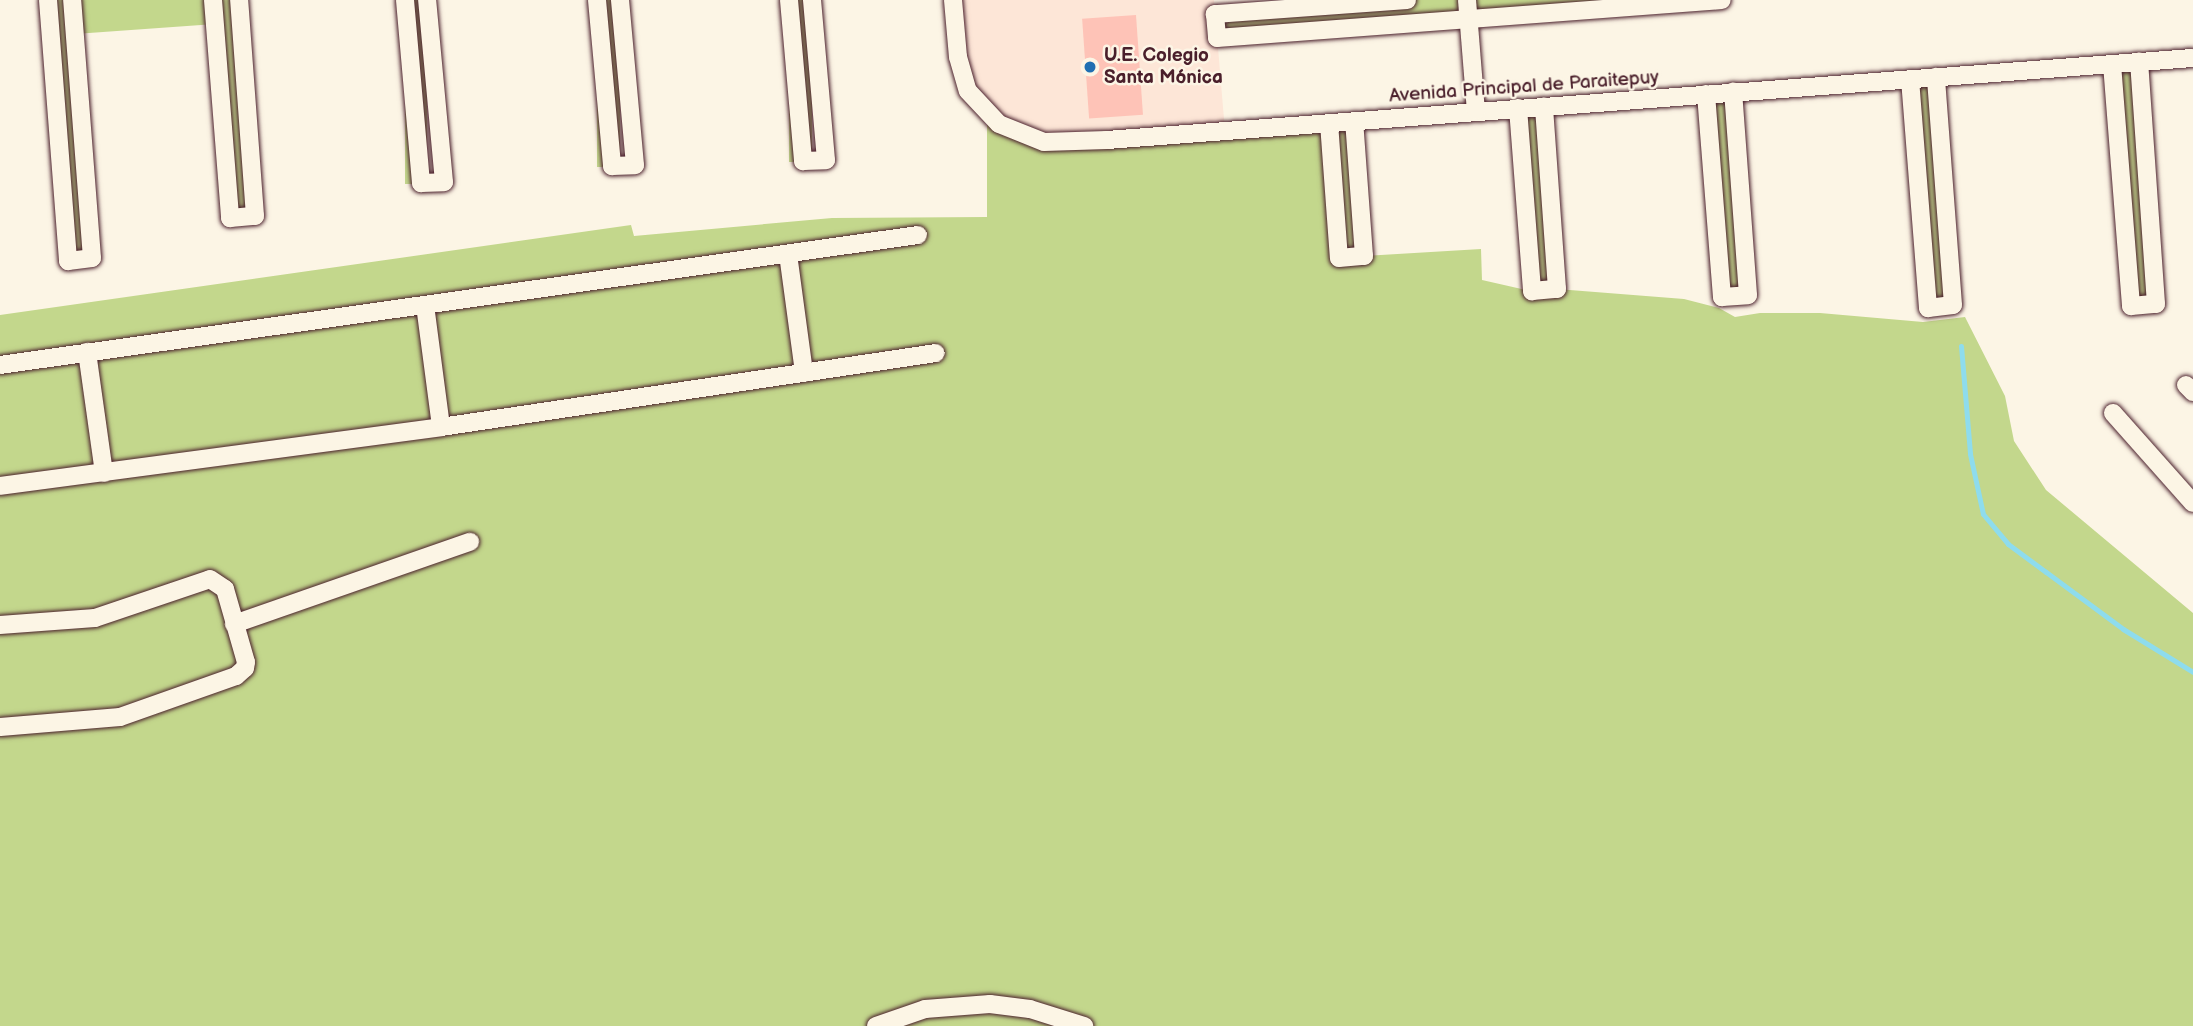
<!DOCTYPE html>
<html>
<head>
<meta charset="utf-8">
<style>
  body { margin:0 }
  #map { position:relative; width:2193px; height:1026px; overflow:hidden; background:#fcf5e5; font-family:"Balsamiq Sans",sans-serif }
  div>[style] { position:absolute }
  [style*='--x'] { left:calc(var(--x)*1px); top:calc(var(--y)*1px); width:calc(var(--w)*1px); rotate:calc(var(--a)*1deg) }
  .built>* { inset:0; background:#fde6d7 }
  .green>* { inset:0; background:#c3d78c; transform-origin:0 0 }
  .stream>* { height:5px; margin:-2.5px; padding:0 2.5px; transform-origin:2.5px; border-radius:2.5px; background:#8edced }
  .building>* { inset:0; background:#fec3b7; transform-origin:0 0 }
  .roads { filter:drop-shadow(0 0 2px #4a1f2b) drop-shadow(0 0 2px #4a1f2b) }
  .minor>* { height:18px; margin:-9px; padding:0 9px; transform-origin:9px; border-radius:9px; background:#fcf5e5 }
  .dots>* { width:19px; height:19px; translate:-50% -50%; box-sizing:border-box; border:4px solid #fcf5e5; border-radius:50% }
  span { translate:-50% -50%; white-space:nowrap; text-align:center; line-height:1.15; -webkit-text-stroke:5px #fcf5e5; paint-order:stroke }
  .poi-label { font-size:19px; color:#4a1f2b; font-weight:700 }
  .left { translate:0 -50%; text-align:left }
  .street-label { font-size:19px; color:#4a1f2b }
</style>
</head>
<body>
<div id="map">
  <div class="built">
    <i style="clip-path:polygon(953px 0,1214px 0,1225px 131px,1044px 142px,976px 103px)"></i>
  </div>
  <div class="green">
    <i style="clip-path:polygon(48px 0,239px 0,255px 216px,230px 218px,215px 24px,75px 34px,92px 258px,68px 261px)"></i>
    <i style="left:405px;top:0;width:22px;height:184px"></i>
    <i style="left:597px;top:0;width:23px;height:167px"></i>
    <i style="left:789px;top:0;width:23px;height:162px"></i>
    <i style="clip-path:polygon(1407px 0,1722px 0,1217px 38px,1215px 14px)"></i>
    <i style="left:2139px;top:62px;width:243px;height:27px;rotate:86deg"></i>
    <i style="left:1936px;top:77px;width:229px;height:26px;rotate:86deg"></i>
    <i style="left:1733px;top:92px;width:204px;height:27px;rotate:86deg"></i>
    <i style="clip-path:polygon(1544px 106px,1557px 289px,1684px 299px,1719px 308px,1735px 317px,1760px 313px,1820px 313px,1923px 322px,1965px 317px,2005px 396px,2014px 441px,2046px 490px,2193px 613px,2193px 1026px,0 1026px,0 315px,631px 225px,634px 236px,832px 218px,987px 217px,987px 115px,1029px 138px,1354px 121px,1364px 256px,1481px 249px,1482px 280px,1531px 291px,1518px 108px)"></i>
  </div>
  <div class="stream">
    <i style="--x:1961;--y:346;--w:108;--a:85.2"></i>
    <i style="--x:1970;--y:454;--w:61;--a:77.8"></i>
    <i style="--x:1983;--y:514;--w:39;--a:50"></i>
    <i style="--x:2008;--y:544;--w:47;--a:36.4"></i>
    <i style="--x:2046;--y:572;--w:96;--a:36.5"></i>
    <i style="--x:2123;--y:629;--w:82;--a:31.6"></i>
  </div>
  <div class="building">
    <i style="left:1136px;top:15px;width:100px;height:54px;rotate:86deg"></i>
  </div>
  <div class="roads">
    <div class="minor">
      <i style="--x:48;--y:0;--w:262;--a:85.6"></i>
      <i style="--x:68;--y:261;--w:24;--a:-7"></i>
      <i style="--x:92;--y:258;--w:259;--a:-94.4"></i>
      <i style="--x:213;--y:0;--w:219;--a:85.5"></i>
      <i style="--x:230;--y:218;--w:25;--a:-5"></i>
      <i style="--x:255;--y:216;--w:217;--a:-94.2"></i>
      <i style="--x:405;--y:0;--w:184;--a:85"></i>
      <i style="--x:421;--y:183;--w:23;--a:-2"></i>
      <i style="--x:444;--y:182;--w:183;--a:-95.3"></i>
      <i style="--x:597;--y:0;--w:167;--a:84.8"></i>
      <i style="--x:612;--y:166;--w:23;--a:-2"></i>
      <i style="--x:635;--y:165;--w:166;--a:-95.2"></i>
      <i style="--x:789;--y:0;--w:162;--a:85"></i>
      <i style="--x:803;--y:161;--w:23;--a:-2"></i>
      <i style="--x:826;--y:160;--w:161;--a:-95"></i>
      <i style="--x:953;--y:0;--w:57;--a:85"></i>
      <i style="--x:958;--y:57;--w:35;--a:74"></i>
      <i style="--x:968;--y:91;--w:45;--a:46.8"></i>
      <i style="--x:999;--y:124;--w:48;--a:21.8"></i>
      <i style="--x:1044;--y:142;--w:63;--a:-1.8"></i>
      <i style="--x:1107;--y:140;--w:1089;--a:-4.32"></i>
      <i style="--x:1407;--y:0;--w:193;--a:175.8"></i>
      <i style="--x:1215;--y:14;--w:24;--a:85"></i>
      <i style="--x:1217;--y:38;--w:506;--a:-4.3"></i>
      <i style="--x:1467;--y:0;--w:111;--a:85.4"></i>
      <i style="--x:2112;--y:64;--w:243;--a:85.5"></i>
      <i style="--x:2131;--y:306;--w:25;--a:-5"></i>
      <i style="--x:2156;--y:304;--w:243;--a:-94"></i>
      <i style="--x:1910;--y:79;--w:230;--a:85.5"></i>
      <i style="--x:1928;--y:308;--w:25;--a:-7"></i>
      <i style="--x:1953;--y:305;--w:229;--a:-94.3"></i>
      <i style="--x:1706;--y:94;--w:204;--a:85.5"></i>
      <i style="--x:1722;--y:297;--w:26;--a:-4"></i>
      <i style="--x:1748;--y:295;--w:204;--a:-94.2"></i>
      <i style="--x:1518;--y:108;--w:184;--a:85.6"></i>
      <i style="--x:1532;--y:291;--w:25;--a:-5"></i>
      <i style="--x:1557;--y:289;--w:183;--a:-94.1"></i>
      <i style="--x:1329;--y:123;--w:135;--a:85.8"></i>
      <i style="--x:1339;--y:258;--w:25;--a:-5"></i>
      <i style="--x:1364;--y:256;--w:135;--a:-94.2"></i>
      <i style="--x:788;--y:254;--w:120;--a:82.3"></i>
      <i style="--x:425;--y:305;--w:123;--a:82.5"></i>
      <i style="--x:87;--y:352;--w:122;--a:82"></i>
      <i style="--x:0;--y:365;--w:927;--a:-8.06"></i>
      <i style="--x:2186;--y:385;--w:10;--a:45"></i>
      <i style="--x:2113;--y:413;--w:120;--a:48.4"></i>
      <i style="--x:0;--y:486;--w:445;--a:-7.6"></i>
      <i style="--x:441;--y:427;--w:500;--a:-8.5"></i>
      <i style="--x:234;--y:624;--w:250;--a:-19.2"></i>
      <i style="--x:0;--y:625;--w:95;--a:-4.2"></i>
      <i style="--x:95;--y:618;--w:121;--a:-18.7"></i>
      <i style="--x:210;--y:579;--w:18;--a:34"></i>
      <i style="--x:225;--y:589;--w:76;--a:74"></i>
      <i style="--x:246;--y:662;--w:6;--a:99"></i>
      <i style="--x:245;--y:668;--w:12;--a:138"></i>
      <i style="--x:236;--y:676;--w:123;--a:160.5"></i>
      <i style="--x:120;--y:717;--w:120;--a:175.2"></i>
      <i style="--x:876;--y:1026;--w:52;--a:-19.1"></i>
      <i style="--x:925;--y:1009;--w:65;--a:-4.4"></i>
      <i style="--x:990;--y:1004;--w:40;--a:7.1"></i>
      <i style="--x:1030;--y:1009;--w:57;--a:17.5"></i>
    </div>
  </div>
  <div class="dots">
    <i style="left:1090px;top:67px;background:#1f6fb2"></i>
  </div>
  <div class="poi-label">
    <span class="left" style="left:1104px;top:67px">U.E. Colegio<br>Santa Mónica</span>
  </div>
  <div class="street-label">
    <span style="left:1524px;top:87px;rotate:-4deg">Avenida Principal de Paraitepuy</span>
  </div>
</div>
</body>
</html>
